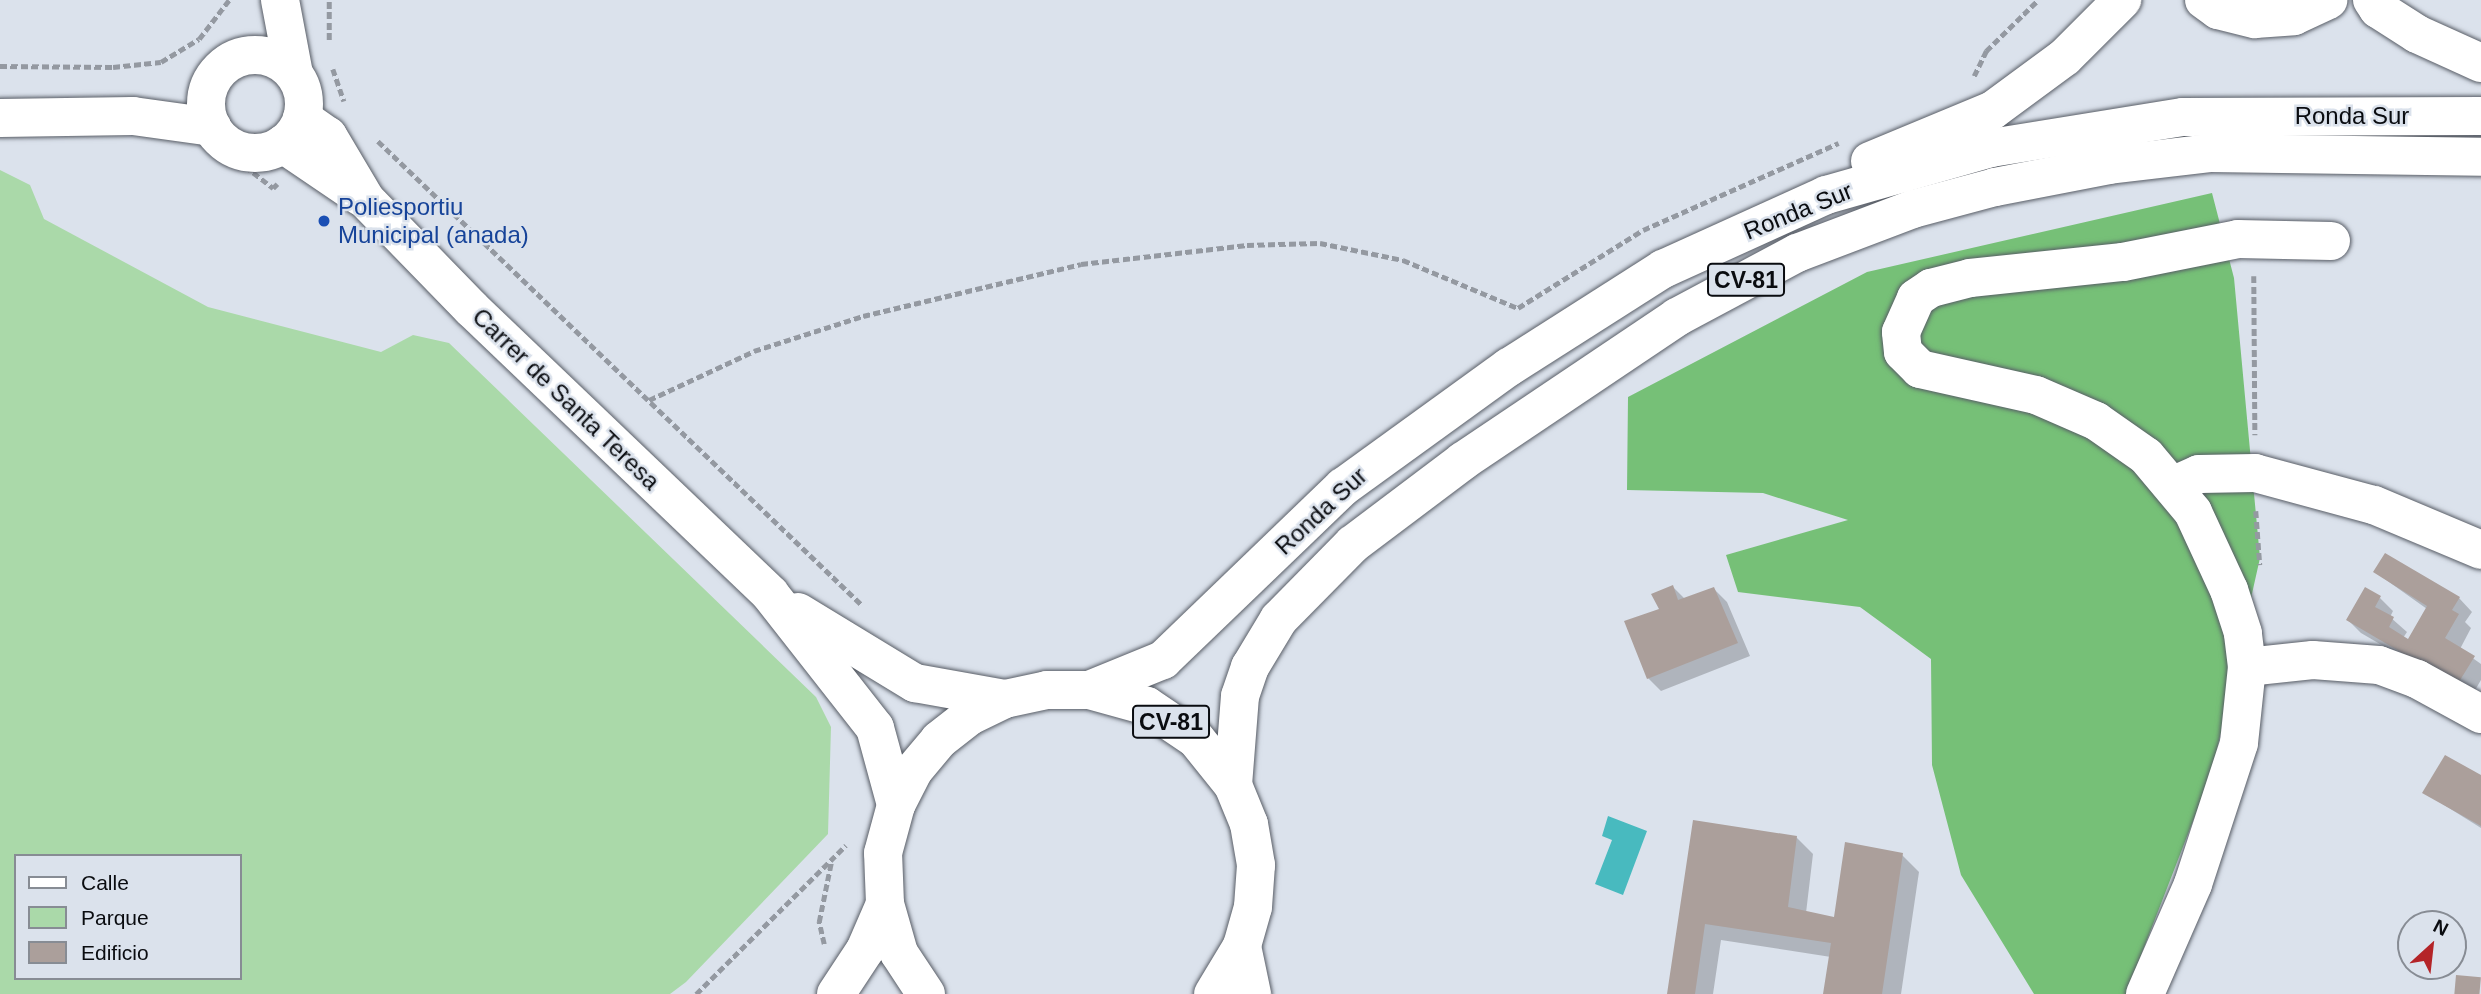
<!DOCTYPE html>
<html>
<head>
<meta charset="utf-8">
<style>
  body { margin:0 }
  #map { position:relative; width:2481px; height:994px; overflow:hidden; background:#dbe2ec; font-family:Arial,sans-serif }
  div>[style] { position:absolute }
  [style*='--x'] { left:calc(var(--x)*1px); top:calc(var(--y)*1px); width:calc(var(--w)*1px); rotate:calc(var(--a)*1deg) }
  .green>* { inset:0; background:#aad9a9 }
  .forest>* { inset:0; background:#76c077 }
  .water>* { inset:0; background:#48babf }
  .shadow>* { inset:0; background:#0003 }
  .building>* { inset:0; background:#ab9f9b; transform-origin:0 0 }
  .path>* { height:4.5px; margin-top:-2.25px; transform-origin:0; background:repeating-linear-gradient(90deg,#9499a1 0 7px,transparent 0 10.5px) }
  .roads { filter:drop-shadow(0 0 2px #585d66) drop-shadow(0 0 2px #585d66) }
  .minor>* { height:38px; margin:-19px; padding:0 19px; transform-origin:19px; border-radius:19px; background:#fff }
  .minor>.ring { margin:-19px; padding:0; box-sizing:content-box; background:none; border:38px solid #fff; border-radius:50% }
  .major>* { height:38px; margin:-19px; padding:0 19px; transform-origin:19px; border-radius:19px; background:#fff }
  .dots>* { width:19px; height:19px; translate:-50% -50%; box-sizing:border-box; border:4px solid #dbe2ec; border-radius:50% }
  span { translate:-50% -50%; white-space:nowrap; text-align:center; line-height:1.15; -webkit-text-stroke:5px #dbe2ec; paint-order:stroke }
  .shield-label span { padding:2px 5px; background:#dbe2ec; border:2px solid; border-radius:5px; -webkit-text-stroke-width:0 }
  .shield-label { font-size:23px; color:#0a0c10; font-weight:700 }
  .street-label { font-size:24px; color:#0a0c10 }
  .transit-label { font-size:24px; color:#164399 }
  .left { translate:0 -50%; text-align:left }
  .legend { position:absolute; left:14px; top:854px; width:228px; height:126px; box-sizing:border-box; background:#dbe2ec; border:2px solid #878c94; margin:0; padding:9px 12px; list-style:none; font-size:21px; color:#0a0c10 }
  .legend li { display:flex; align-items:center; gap:14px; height:35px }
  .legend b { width:35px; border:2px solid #878c94 }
  .north { position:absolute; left:2397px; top:910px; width:70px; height:70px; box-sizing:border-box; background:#dbe2ec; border:2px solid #878c94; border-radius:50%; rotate:27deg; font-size:19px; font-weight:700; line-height:28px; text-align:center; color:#0a0c10 }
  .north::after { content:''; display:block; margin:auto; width:24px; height:32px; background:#b42428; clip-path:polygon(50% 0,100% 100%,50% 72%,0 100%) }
</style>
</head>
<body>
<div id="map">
  <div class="green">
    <i style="clip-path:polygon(evenodd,0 170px,30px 185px,44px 219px,208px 307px,381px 352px,413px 335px,449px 343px,816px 697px,831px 727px,828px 834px,686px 982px,670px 994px,0 994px,0 170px,16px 856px,240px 856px,240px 978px,16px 978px,16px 856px)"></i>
  </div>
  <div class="forest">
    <i style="clip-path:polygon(2212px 193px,2234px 278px,2260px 558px,2212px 772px,2126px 994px,2034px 994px,1961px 875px,1932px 765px,1931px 659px,1860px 607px,1738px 592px,1726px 555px,1848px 520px,1763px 493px,1627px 490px,1628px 397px,1867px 272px)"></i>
  </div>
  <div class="water">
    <i style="clip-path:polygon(1608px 816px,1647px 831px,1623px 895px,1595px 884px,1612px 840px,1602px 836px)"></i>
  </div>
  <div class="shadow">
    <i style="clip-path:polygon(2375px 572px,2459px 598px,2472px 612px,2465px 622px,2471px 628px,2460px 649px,2481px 664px,2481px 680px,2471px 697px,2361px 633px,2348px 620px,2380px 598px,2393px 611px,2390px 617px,2407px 632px,2403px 638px,2408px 641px,2427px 609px)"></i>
    <i style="clip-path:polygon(1673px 587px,1685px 599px,1714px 589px,1727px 602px,1750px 656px,1661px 691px,1648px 678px,1661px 610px)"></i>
    <i style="clip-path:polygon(2481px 777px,2481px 828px,2425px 793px)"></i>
    <i style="clip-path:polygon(1694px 822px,1796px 837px,1813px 854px,1806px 913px,1835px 919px,1902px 855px,1919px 872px,1901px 994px,1825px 994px,1831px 957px,1721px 940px,1713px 994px,1668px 994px)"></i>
  </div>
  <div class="building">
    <i style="clip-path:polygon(2385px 553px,2460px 597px,2452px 610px,2459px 614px,2445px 638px,2475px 656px,2457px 685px,2346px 620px,2365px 587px,2381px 596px,2375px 607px,2394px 617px,2389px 627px,2408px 639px,2427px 606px,2373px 572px)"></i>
    <i style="clip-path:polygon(1673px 585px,1678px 600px,1714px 587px,1738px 643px,1647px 679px,1624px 621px,1659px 609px,1651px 594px)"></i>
    <i style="clip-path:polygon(2445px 755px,2481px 775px,2481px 826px,2422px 793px)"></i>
    <i style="clip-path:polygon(1693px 820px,1797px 836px,1788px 907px,1834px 917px,1845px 842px,1903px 853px,1882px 994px,1823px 994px,1831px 943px,1705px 924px,1695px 994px,1667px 994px)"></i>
    <i style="left:2456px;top:975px;width:25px;height:19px;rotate:5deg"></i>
  </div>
  <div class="path">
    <i style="--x:329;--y:40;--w:40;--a:-90"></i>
    <i style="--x:0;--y:66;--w:113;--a:0.5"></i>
    <i style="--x:113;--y:67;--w:48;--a:-5.9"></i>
    <i style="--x:161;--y:62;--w:44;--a:-31.2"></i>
    <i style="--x:199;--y:39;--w:49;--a:-52.4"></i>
    <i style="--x:333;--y:69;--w:34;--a:71"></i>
    <i style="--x:1974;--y:76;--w:28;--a:-64"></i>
    <i style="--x:1986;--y:51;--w:73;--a:-44.4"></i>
    <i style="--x:378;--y:141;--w:670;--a:43.79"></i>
    <i style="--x:226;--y:163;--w:19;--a:9"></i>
    <i style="--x:245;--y:166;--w:36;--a:38"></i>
    <i style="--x:273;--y:188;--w:6;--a:-45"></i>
    <i style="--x:2254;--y:276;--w:159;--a:89.6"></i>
    <i style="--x:649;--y:400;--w:116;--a:-25"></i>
    <i style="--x:754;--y:351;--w:114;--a:-17.8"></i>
    <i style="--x:863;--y:316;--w:224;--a:-13.4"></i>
    <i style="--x:1081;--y:264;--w:167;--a:-6.5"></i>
    <i style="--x:1247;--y:245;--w:73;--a:-1.6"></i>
    <i style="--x:1320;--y:243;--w:85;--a:11.6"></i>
    <i style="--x:1403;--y:260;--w:125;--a:22.7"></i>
    <i style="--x:1518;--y:308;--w:147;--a:-32"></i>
    <i style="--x:1643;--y:230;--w:214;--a:-24"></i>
    <i style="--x:2256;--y:511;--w:54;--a:85.8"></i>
    <i style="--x:824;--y:944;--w:23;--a:-103"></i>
    <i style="--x:819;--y:922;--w:60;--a:-78.5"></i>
    <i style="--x:696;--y:994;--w:211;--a:-44.8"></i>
  </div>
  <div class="roads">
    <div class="minor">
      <i style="--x:280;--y:0;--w:75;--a:79.3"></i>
      <i style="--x:2204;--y:0;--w:17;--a:36"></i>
      <i style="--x:2218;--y:10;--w:38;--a:14"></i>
      <i style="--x:2255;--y:19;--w:39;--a:-4"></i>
      <i style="--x:2294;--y:16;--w:38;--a:-25"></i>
      <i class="ring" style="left:206px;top:55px;width:60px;height:60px"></i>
      <i style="--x:0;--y:118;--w:133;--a:-0.9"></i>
      <i style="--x:133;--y:116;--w:80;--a:7.9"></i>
      <i style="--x:302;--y:118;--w:32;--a:35"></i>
      <i style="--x:328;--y:136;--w:74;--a:59.3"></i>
      <i style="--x:366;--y:200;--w:152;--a:45.8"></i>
      <i style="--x:472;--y:309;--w:412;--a:43.7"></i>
      <i style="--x:770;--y:594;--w:170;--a:51.9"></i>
      <i style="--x:875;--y:728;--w:80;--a:74.7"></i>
      <i style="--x:283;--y:144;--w:94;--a:34.2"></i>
      <i style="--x:2174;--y:485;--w:27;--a:-24"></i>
      <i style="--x:2199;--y:474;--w:56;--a:-1"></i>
      <i style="--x:2255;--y:473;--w:123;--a:15.1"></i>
      <i style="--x:2374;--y:505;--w:116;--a:22.8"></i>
      <i style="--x:798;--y:612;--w:137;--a:31.3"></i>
      <i style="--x:915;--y:683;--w:91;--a:10.1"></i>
      <i style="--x:2247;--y:667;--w:66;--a:-6.1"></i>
      <i style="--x:2313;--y:660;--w:66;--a:4.3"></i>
      <i style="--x:2379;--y:665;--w:40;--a:20.2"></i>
      <i style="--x:2417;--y:679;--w:73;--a:28.7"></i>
      <i style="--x:1242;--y:946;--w:49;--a:78.2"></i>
      <i style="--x:2145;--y:994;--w:120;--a:-66.4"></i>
      <i style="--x:2193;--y:884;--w:148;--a:-71.9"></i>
      <i style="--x:2239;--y:743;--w:76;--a:-84"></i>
      <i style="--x:2247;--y:667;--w:34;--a:-97"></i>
      <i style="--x:2243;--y:633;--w:45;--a:-108"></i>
      <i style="--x:2229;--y:590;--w:86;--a:-114.8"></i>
      <i style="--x:2193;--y:512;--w:73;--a:-130"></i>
      <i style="--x:2146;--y:456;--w:61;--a:-145"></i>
      <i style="--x:2096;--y:421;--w:65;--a:-156.6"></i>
      <i style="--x:2036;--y:395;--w:119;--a:-167.4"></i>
      <i style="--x:1920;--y:369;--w:24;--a:-135"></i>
      <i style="--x:1903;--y:352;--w:20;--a:-96"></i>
      <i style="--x:1901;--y:332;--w:37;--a:-66"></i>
      <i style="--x:1916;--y:298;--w:18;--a:-34"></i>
      <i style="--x:1931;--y:288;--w:40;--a:-14.4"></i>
      <i style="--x:1970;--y:278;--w:154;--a:-6"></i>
      <i style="--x:2123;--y:262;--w:117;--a:-11.3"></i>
      <i style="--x:2238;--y:239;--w:93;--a:1.2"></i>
    </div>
    <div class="major">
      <i style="--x:2372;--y:0;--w:11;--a:56"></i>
      <i style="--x:2378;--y:9;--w:46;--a:32.7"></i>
      <i style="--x:2417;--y:34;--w:70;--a:24.4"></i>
      <i style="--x:1870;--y:161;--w:133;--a:-22.5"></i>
      <i style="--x:1993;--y:110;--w:89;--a:-36.4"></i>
      <i style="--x:2065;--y:57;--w:81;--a:-45"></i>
      <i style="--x:1089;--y:690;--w:80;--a:-22.1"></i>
      <i style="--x:1163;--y:660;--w:250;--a:-43.9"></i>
      <i style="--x:1343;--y:487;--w:205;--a:-35.9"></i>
      <i style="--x:1509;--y:367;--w:183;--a:-32.5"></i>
      <i style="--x:1663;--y:269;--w:179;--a:-24.4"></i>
      <i style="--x:1826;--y:195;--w:172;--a:-15.9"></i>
      <i style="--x:1991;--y:148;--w:194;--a:-9.2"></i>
      <i style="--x:2183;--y:117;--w:298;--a:-0.2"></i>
      <i style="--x:1233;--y:785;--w:89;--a:-85.5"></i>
      <i style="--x:1240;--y:696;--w:31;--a:-71"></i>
      <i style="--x:1250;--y:667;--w:56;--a:-58.9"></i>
      <i style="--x:1279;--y:619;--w:105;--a:-45.4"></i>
      <i style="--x:1353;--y:544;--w:138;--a:-37"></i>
      <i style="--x:1463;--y:461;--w:258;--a:-33.9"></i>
      <i style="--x:1677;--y:317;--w:136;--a:-28.1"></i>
      <i style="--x:1797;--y:253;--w:124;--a:-20.8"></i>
      <i style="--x:1913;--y:209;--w:85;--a:-15"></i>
      <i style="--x:1995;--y:187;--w:116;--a:-10.9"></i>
      <i style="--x:2109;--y:165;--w:101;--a:-6.8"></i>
      <i style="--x:2209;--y:153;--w:272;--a:0.8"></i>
      <i style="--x:836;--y:994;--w:53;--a:-56.6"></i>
      <i style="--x:865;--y:950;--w:50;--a:-66.5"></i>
      <i style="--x:926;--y:994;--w:49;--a:-123.4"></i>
      <i style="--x:899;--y:953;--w:51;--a:-105.9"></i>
      <i style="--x:885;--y:904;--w:51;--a:-92.2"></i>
      <i style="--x:883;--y:853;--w:50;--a:-74.8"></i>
      <i style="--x:896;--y:805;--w:39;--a:-63"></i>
      <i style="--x:914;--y:770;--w:39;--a:-50"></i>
      <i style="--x:939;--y:740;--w:39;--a:-38"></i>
      <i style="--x:970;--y:716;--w:39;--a:-26"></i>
      <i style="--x:1005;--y:699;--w:43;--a:-12.1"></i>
      <i style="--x:1047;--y:690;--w:42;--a:0"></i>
      <i style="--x:1089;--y:690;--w:60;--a:15.4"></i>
      <i style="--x:1147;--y:706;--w:59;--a:34"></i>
      <i style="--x:1196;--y:739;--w:59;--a:51.2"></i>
      <i style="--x:1233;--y:785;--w:42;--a:67.7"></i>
      <i style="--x:1249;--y:824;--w:42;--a:80.3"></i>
      <i style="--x:1256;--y:865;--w:42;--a:94.1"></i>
      <i style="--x:1253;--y:907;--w:41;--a:105.8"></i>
      <i style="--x:1242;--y:946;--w:56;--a:121.1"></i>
    </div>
  </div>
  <div class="dots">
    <i style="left:324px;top:221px;background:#1a4fb4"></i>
  </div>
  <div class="shield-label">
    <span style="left:1746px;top:280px">CV-81</span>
    <span style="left:1171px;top:722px">CV-81</span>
  </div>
  <div class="street-label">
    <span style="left:2352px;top:116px">Ronda Sur</span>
    <span style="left:1798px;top:211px;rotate:-22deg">Ronda Sur</span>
    <span style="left:566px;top:399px;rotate:44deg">Carrer de Santa Teresa</span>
    <span style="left:1321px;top:511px;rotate:-43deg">Ronda Sur</span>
  </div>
  <div class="transit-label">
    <span class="left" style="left:338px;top:221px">Poliesportiu<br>Municipal (anada)</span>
  </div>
  <ul class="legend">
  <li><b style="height:9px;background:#fff"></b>Calle</li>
  <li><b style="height:19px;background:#aad9a9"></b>Parque</li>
  <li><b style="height:19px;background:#ab9f9b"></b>Edificio</li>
  </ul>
  <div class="north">N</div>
</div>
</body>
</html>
